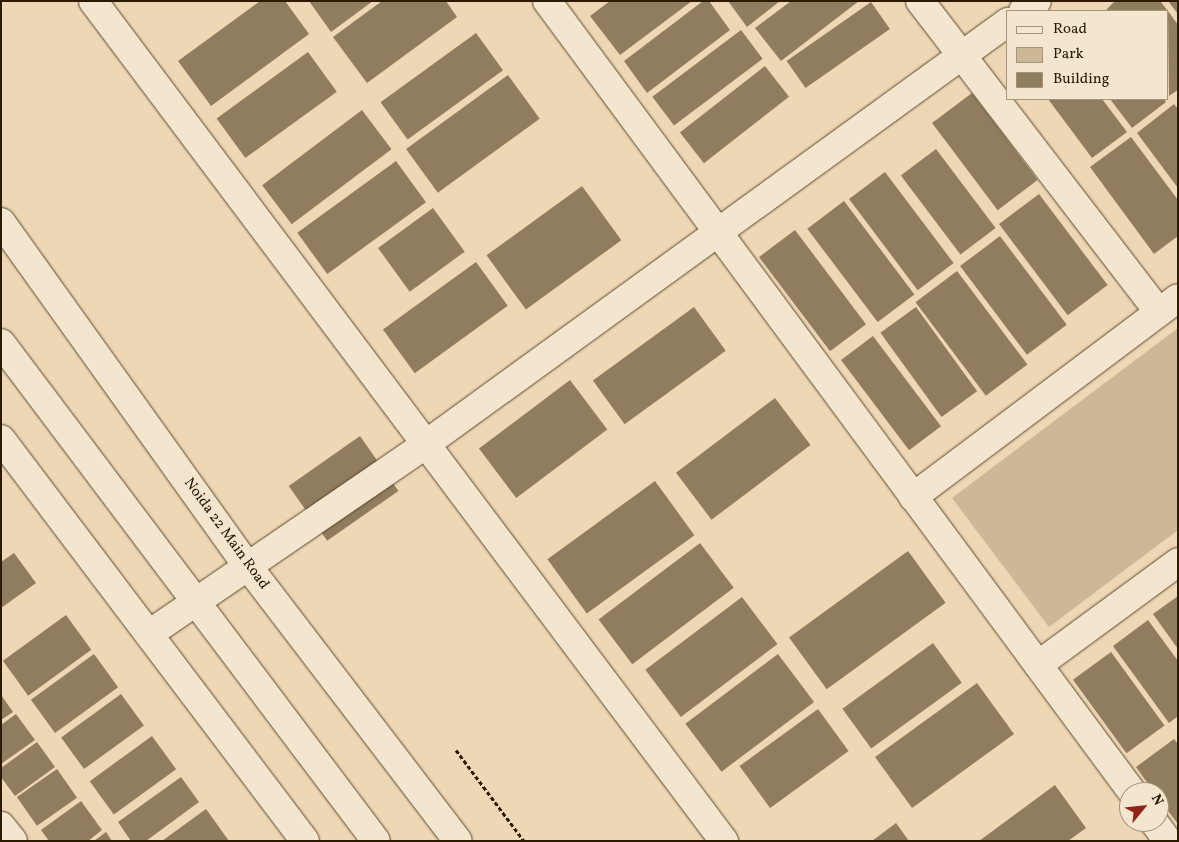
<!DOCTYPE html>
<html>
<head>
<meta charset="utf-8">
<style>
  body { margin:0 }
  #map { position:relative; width:1179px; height:842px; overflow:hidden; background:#edd7b4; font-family:Vollkorn,serif }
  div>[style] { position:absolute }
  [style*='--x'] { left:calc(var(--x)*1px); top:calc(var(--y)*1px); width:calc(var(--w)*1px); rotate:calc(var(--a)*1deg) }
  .green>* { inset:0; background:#ccb796 }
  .building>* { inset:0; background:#907c5f; transform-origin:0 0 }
  .path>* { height:3px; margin-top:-1.5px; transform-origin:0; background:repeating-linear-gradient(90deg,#2c1a02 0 4px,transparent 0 6.5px) }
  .roads { filter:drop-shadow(0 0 1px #5c492e) drop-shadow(0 0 1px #5c492e) }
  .street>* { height:28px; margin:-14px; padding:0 14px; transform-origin:14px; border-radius:14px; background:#f3e5ce }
  .secondary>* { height:28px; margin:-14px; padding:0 14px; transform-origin:14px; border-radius:14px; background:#f3e5ce }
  span { translate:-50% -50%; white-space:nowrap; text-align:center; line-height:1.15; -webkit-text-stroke:5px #f3e5ce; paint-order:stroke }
  .street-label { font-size:15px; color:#2c1a02 }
  .frame { position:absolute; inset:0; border:2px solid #2c1a02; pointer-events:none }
  .legend { position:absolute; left:1006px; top:10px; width:162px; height:90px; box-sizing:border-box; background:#f3e5ce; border:1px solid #a3947c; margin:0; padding:6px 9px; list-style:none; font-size:15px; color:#2c1a02 }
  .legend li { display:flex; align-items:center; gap:10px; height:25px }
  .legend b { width:25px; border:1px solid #a3947c }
  .north { position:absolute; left:1119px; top:782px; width:50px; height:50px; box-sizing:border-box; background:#f3e5ce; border:1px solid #a3947c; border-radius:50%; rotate:62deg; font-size:14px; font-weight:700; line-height:20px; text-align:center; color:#2c1a02 }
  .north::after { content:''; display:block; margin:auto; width:18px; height:22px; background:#8f2418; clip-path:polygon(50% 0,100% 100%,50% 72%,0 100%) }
</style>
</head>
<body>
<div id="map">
  <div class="green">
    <i style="clip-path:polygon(1178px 328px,1178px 530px,1049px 627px,952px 498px)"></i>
  </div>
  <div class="building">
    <i style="clip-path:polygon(260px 1px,285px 1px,309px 34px,211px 106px,178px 61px)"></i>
    <i style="clip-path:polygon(309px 1px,373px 1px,331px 32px)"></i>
    <i style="clip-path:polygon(382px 1px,446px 1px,457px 17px,367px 83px,333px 37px)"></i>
    <i style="clip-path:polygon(610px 1px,692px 1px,620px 55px,590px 16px)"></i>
    <i style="clip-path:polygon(703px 1px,709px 1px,730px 30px,647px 93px,624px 61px)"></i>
    <i style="clip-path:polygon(728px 1px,780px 1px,747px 27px)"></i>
    <i style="clip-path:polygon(791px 1px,859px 1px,781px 61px,755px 28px)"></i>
    <i style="clip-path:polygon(1115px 1px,1160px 1px,1168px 11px,1105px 11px)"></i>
    <i style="clip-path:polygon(1168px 1px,1178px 1px,1178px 14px)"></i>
    <i style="left:871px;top:2px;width:33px;height:103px;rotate:55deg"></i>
    <i style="clip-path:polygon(1168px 11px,1178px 25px,1178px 90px,1169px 96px)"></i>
    <i style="left:741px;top:30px;width:36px;height:111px;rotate:53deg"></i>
    <i style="left:476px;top:33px;width:46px;height:118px;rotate:54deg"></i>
    <i style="left:308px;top:52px;width:49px;height:113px;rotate:54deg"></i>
    <i style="left:765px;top:66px;width:39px;height:108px;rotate:52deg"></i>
    <i style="left:508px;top:75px;width:54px;height:126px;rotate:54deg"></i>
    <i style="left:972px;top:93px;width:109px;height:50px;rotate:53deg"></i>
    <i style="clip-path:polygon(1048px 99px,1102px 99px,1127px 132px,1092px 158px)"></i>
    <i style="clip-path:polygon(1110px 99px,1164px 99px,1166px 102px,1132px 128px)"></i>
    <i style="clip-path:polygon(1174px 104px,1178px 109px,1178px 188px,1137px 133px)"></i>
    <i style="left:362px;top:110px;width:49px;height:125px;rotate:53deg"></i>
    <i style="clip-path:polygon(1131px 137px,1178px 200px,1178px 236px,1154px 254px,1090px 167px)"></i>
    <i style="left:936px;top:149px;width:99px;height:44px;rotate:53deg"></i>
    <i style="left:396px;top:161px;width:51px;height:122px;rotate:54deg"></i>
    <i style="left:885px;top:172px;width:114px;height:45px;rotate:53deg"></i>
    <i style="left:582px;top:186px;width:67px;height:118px;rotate:54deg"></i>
    <i style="left:1039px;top:194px;width:114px;height:50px;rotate:53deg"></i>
    <i style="left:844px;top:201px;width:117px;height:46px;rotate:53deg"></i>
    <i style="left:433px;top:208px;width:54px;height:68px;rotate:54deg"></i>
    <i style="left:795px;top:230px;width:118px;height:45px;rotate:53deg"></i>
    <i style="left:1000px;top:236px;width:111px;height:50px;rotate:53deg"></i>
    <i style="left:476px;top:262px;width:54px;height:115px;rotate:54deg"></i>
    <i style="left:957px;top:271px;width:117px;height:52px;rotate:53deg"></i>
    <i style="left:694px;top:307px;width:54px;height:125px;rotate:54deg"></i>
    <i style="left:916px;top:307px;width:104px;height:44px;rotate:54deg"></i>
    <i style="left:873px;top:336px;width:113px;height:40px;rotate:53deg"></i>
    <i style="left:570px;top:380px;width:62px;height:114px;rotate:53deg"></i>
    <i style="left:775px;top:398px;width:59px;height:124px;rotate:53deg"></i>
    <i style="left:360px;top:436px;width:67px;height:87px;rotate:55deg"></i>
    <i style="left:655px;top:481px;width:67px;height:133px;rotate:54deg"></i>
    <i style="left:700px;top:543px;width:56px;height:127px;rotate:53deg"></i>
    <i style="left:908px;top:551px;width:64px;height:147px;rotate:54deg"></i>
    <i style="clip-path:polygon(14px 553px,36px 583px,1px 608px,1px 562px)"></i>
    <i style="clip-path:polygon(1178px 596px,1178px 649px,1153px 614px)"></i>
    <i style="left:742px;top:597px;width:59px;height:121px;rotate:53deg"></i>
    <i style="left:66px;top:615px;width:43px;height:78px;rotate:54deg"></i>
    <i style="clip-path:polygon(1148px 620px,1178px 661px,1178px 716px,1169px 723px,1113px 646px)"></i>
    <i style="left:933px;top:643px;width:49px;height:112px;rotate:54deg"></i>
    <i style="left:1111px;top:652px;width:91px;height:47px;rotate:54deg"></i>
    <i style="left:94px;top:654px;width:41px;height:78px;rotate:54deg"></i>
    <i style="left:778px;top:654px;width:60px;height:116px;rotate:53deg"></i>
    <i style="left:977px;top:683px;width:63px;height:126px;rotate:54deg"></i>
    <i style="left:121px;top:694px;width:39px;height:74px;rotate:54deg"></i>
    <i style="clip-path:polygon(1px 695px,13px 712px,1px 720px)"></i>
    <i style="left:818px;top:709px;width:52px;height:97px;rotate:54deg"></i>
    <i style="clip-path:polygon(16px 714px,35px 740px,1px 764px,1px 725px)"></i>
    <i style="left:152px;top:736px;width:41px;height:77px;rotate:54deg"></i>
    <i style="clip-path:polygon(1174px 739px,1178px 744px,1178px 824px,1159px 799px,1159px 792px,1154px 792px,1136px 767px)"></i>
    <i style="clip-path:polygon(37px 742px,55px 767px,15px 796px,1px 777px,1px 768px)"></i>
    <i style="left:57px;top:769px;width:35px;height:49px;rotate:55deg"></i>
    <i style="clip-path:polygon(181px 777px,199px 802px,146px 841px,131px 841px,118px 822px)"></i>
    <i style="clip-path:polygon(1055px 785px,1086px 828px,1068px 841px,979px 841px)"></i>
    <i style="clip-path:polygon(81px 801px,102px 830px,88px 841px,49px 841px,41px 830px)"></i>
    <i style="clip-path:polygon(206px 809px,229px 841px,162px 841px)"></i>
    <i style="clip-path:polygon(896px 823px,909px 841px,872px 841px)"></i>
    <i style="clip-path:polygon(106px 832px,112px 841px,94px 841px)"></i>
  </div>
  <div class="path">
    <i style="--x:456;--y:750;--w:114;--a:53.2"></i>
  </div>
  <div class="roads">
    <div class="street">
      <i style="--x:93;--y:1;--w:1051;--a:53.09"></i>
      <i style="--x:547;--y:1;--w:984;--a:53.51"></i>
      <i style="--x:920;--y:1;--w:392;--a:52.5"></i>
      <i style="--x:1023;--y:11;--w:17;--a:-36"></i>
      <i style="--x:1;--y:439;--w:504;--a:52.9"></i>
      <i style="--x:913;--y:497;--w:331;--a:-36.9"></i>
      <i style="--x:149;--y:634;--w:336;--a:-34.4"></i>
      <i style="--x:426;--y:444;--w:719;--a:-35.95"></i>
      <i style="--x:1038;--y:665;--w:174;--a:-36.3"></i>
      <i style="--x:1154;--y:822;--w:24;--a:54"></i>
      <i style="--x:1;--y:826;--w:19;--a:51"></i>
    </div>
    <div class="secondary">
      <i style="--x:1;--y:222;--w:422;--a:54.4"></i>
      <i style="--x:247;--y:565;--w:347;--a:52.6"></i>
      <i style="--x:1;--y:343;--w:623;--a:53.02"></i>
    </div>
  </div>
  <div class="street-label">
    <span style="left:226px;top:534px;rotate:54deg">Noida 22 Main Road</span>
  </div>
  <div class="frame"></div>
  <ul class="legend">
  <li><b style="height:6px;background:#f3e5ce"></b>Road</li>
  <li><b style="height:14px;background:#ccb796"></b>Park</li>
  <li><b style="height:14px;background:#907c5f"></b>Building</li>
  </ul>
  <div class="north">N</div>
</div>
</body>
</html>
